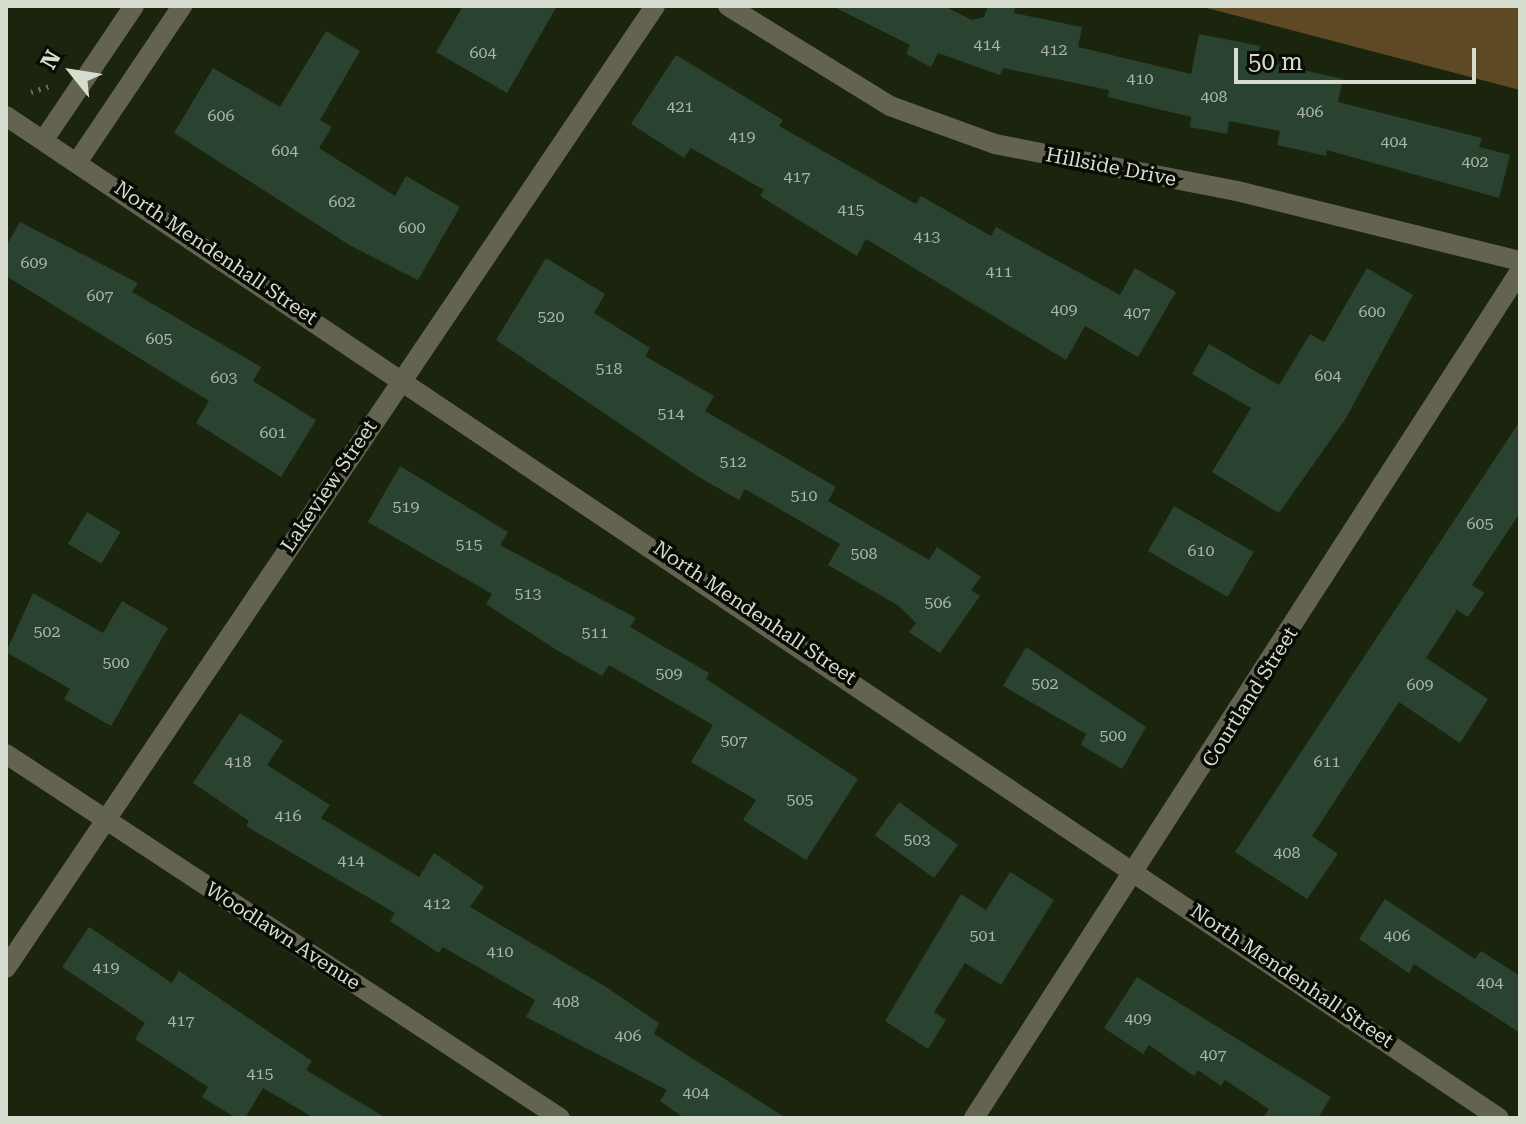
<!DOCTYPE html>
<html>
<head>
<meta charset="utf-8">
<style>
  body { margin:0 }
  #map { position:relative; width:1526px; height:1124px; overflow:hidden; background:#1b250d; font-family:"Roboto Serif",serif }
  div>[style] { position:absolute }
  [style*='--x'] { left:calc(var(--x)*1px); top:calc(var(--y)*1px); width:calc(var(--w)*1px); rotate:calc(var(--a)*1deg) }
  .forest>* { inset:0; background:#5f4924 }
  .building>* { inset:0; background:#2a4230; transform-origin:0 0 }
  .path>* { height:5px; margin-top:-2.5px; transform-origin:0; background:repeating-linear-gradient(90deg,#676f5b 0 2px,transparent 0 8px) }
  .minor>* { height:20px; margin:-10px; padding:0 10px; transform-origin:10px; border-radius:10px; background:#646351 }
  span { translate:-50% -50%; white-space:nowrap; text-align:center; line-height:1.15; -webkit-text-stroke:7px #080c04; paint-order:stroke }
  .number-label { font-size:16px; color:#abb6a6 }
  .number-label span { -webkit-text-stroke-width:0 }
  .street-label { font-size:20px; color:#d6ddce }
  .frame { position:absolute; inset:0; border:8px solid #d6ddce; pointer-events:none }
  .north { position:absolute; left:32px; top:32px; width:80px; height:80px; -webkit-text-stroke:6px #080c04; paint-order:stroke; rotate:300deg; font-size:22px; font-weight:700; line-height:32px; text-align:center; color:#d6ddce }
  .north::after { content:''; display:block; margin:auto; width:28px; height:36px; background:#d6ddce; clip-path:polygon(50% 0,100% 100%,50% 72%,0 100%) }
  .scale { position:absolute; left:1234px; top:48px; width:242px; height:36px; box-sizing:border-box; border:4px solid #d6ddce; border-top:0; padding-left:10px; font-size:24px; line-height:28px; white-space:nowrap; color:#d6ddce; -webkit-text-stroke:6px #080c04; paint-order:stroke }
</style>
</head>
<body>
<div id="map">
  <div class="forest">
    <i style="clip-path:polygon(1199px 6px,1520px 6px,1520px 90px)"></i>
  </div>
  <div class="building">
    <i style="clip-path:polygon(463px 6px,557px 6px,507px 93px,436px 52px)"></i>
    <i style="clip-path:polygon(832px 6px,944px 6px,972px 20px,984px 17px,988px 6px,1016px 6px,1014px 13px,1082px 27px,1078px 47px,1191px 74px,1199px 34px,1260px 46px,1257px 60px,1343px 79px,1338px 102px,1482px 138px,1479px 147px,1510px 155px,1499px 198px,1327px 150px,1326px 156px,1277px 145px,1280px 131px,1229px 121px,1227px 134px,1190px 127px,1191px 117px,1108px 97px,1109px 90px,1003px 68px,1000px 75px,938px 53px,931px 67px,906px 54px,910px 45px)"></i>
    <i style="clip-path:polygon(326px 31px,360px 51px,320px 120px,332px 127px,319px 148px,395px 196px,406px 176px,460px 207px,418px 280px,351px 246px,174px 133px,213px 68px,280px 107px)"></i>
    <i style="clip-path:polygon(676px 55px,783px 120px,779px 126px,916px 204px,921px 196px,991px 236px,996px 227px,1120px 295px,1135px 268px,1176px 292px,1138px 357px,1085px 326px,1066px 360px,866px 239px,857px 256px,760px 196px,764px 190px,691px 148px,684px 158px,631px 124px)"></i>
    <i style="clip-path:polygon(20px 222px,138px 283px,132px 292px,261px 367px,253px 381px,316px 420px,281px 477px,196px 423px,209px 401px,6px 276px,6px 246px)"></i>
    <i style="clip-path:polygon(546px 258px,605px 294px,594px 313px,650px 348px,645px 356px,714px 396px,705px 411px,836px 487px,828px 501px,929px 560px,937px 547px,981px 577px,971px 590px,980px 596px,940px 653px,909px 632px,916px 623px,899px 606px,828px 565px,840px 544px,745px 489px,739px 500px,697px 476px,496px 340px)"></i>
    <i style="clip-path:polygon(1367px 268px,1413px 295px,1346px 418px,1279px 513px,1212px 472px,1251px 408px,1192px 374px,1209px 344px,1279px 385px,1310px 334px,1324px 342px)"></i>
    <i style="clip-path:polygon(1520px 421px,1520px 513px,1472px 585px,1484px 593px,1468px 617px,1457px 610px,1426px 658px,1488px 699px,1460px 743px,1399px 702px,1312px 836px,1338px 854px,1307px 899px,1235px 852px)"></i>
    <i style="clip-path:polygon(400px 466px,508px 532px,500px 545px,636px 618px,630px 627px,709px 673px,706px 679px,858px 779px,806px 860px,743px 820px,756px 800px,691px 762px,713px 725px,609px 665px,602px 676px,555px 649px,486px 604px,492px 594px,368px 522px)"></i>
    <i style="left:1174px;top:506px;width:92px;height:52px;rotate:30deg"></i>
    <i style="left:87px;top:512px;width:39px;height:37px;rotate:31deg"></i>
    <i style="clip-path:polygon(33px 593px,103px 633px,122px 601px,168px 628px,111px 726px,64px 699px,70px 689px,6px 652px)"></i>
    <i style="clip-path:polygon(1026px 647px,1146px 727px,1122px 769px,1081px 745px,1086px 734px,1003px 686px)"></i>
    <i style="clip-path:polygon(240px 713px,283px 741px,267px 765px,330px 805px,321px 818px,419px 877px,434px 853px,484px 887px,470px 907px,606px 987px,659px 1023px,654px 1034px,786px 1118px,684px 1118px,660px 1101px,667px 1090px,526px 1017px,535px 1000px,443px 947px,439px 953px,390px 921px,395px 913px,246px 826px,249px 821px,193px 783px)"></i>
    <i style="left:899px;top:802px;width:73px;height:41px;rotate:36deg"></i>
    <i style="clip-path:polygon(1010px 872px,1054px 900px,1001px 985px,965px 963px,934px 1012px,946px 1020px,928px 1049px,885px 1021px,961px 894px,986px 910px)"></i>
    <i style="clip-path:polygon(1385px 899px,1475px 959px,1481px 951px,1520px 976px,1520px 1033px,1414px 964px,1409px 973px,1359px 939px)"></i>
    <i style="clip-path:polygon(89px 927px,172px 983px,179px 971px,312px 1061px,306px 1070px,386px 1118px,314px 1118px,263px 1088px,245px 1118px,236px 1118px,202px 1097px,208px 1087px,135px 1039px,145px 1023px,62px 967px)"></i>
    <i style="clip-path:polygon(1137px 977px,1331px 1097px,1318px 1118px,1263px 1118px,1269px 1109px,1225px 1080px,1221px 1086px,1198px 1070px,1194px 1076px,1149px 1045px,1143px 1054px,1104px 1028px)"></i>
  </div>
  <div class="path">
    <i style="--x:31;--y:92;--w:19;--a:-18"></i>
  </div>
  <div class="minor">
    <i style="--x:728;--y:6;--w:190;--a:31.7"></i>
    <i style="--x:890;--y:106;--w:112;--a:19.9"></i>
    <i style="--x:995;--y:144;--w:247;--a:11"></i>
    <i style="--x:1237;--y:191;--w:292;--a:13.9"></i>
    <i style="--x:6;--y:116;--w:1798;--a:33.87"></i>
    <i style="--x:45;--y:138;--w:159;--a:-56"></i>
    <i style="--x:78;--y:161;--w:187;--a:-56.1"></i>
    <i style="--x:6;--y:754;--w:663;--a:33.31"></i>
    <i style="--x:6;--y:968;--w:1160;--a:-55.99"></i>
    <i style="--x:974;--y:1118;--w:1008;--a:-57.19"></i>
  </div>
  <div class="number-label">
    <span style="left:987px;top:45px">414</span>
    <span style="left:1054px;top:50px">412</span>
    <span style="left:483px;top:53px">604</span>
    <span style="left:1140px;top:79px">410</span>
    <span style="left:1214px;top:97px">408</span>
    <span style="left:680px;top:107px">421</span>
    <span style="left:1310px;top:112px">406</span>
    <span style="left:221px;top:116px">606</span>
    <span style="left:742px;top:137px">419</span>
    <span style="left:1394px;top:142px">404</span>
    <span style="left:285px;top:151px">604</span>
    <span style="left:1475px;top:162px">402</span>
    <span style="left:797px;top:177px">417</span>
    <span style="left:342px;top:202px">602</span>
    <span style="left:851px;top:210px">415</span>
    <span style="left:412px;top:228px">600</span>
    <span style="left:927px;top:237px">413</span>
    <span style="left:34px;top:263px">609</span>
    <span style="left:999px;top:272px">411</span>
    <span style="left:100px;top:296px">607</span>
    <span style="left:1064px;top:310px">409</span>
    <span style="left:1372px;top:312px">600</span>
    <span style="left:1137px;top:313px">407</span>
    <span style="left:551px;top:317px">520</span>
    <span style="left:159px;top:339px">605</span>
    <span style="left:609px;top:369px">518</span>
    <span style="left:1328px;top:376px">604</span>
    <span style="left:224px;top:378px">603</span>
    <span style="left:671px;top:414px">514</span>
    <span style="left:273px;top:433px">601</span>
    <span style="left:733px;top:462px">512</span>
    <span style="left:804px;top:496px">510</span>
    <span style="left:406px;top:507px">519</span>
    <span style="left:1480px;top:524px">605</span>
    <span style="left:469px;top:545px">515</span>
    <span style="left:1201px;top:551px">610</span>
    <span style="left:864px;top:554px">508</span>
    <span style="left:528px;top:594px">513</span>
    <span style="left:938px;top:603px">506</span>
    <span style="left:47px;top:632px">502</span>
    <span style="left:595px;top:633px">511</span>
    <span style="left:116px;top:663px">500</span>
    <span style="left:669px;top:674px">509</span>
    <span style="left:1045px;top:684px">502</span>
    <span style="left:1420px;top:685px">609</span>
    <span style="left:1113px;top:736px">500</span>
    <span style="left:734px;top:741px">507</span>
    <span style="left:238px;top:762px">418</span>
    <span style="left:1327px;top:762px">611</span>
    <span style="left:800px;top:800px">505</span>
    <span style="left:288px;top:816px">416</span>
    <span style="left:917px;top:840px">503</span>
    <span style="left:1287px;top:853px">408</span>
    <span style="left:351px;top:861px">414</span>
    <span style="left:437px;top:904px">412</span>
    <span style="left:983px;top:936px">501</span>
    <span style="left:1397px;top:936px">406</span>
    <span style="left:500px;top:952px">410</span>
    <span style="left:106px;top:968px">419</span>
    <span style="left:1490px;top:983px">404</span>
    <span style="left:566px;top:1002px">408</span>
    <span style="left:1138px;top:1019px">409</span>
    <span style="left:181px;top:1021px">417</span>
    <span style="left:628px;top:1036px">406</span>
    <span style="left:1213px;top:1055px">407</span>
    <span style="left:260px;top:1074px">415</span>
    <span style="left:696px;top:1093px">404</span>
  </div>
  <div class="street-label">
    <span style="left:1111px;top:167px;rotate:11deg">Hillside Drive</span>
    <span style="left:216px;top:253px;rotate:34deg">North Mendenhall Street</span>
    <span style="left:329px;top:486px;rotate:-56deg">Lakeview Street</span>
    <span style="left:755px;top:613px;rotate:34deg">North Mendenhall Street</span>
    <span style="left:1250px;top:697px;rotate:-58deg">Courtland Street</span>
    <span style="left:283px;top:936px;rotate:33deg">Woodlawn Avenue</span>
    <span style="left:1292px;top:976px;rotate:34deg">North Mendenhall Street</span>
  </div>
  <div class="frame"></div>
  <div class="north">N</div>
  <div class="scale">50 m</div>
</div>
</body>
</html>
